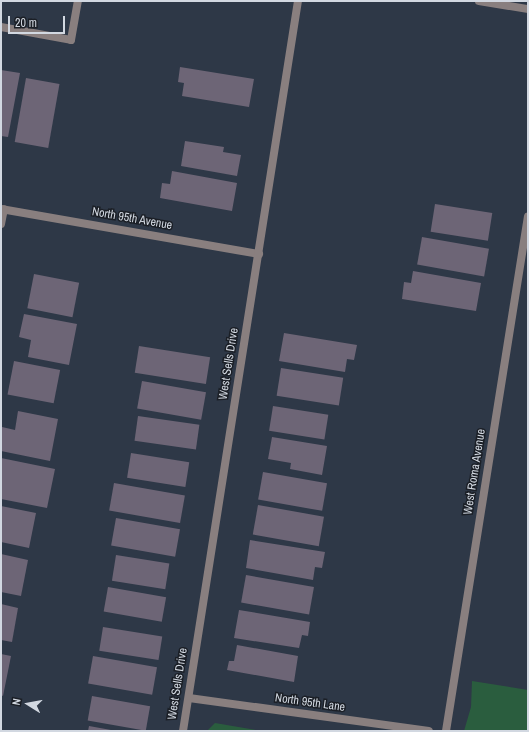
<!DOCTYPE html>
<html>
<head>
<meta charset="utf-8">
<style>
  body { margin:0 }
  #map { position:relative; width:529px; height:732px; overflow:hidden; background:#2e3847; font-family:"Archivo Narrow",sans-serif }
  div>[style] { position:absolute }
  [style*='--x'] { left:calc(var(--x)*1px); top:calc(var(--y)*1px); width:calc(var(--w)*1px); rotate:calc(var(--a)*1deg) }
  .green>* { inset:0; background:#2a5d3e }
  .building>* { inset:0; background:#6d6576; transform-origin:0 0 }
  .minor>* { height:8px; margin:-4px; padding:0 4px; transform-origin:4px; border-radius:4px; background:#897f7f }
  span { translate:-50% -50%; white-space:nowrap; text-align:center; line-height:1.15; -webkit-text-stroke:3px #1b1f26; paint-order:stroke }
  .street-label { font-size:12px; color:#d2d8e1 }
  .frame { position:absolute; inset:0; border:2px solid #d2d8e1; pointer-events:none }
  .north { position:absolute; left:8px; top:684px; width:40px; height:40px; -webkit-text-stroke:3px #1b1f26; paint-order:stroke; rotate:281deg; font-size:11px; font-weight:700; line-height:16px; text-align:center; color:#d2d8e1 }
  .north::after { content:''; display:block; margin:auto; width:14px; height:18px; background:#d2d8e1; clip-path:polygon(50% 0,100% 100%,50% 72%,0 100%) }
  .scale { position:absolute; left:8px; top:16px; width:57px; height:18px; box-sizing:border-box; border:2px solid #d2d8e1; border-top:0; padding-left:5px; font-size:12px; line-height:14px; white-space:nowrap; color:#d2d8e1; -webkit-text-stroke:3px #1b1f26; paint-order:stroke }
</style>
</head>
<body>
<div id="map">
  <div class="green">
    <i style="clip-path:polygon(472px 681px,528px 690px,528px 731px,464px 731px,471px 707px)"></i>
    <i style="clip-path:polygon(215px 723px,262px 731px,207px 731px)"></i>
  </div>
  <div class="building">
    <i style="clip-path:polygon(180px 67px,254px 79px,249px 107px,182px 96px,184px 83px,178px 82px)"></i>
    <i style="clip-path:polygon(1px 70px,20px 73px,8px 137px,1px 136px)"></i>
    <i style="left:26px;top:78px;width:34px;height:65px;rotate:10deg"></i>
    <i style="clip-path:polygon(185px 141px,224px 147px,223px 152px,241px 155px,237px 176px,181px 166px)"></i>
    <i style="clip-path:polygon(172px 171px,237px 183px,232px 211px,160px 198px,162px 183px,170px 184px)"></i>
    <i style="left:435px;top:204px;width:58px;height:28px;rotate:9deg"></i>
    <i style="left:422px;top:237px;width:68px;height:28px;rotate:10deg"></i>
    <i style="clip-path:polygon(413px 271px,481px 283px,476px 311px,402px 299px,404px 282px,411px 283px)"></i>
    <i style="left:34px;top:274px;width:46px;height:35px;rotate:11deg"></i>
    <i style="clip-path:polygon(24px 314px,77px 324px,69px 365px,28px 357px,31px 340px,19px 337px)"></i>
    <i style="clip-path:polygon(284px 333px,357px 345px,354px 360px,347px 359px,345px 372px,279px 361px)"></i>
    <i style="left:139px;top:346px;width:72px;height:27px;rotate:9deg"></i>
    <i style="left:14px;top:361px;width:47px;height:34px;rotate:11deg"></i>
    <i style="left:281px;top:368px;width:63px;height:28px;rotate:9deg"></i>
    <i style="left:142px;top:381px;width:65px;height:28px;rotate:10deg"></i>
    <i style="left:273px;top:406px;width:56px;height:25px;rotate:9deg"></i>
    <i style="clip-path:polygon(18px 411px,58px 419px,50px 461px,1px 451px,2px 427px,15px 430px)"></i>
    <i style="left:138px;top:416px;width:62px;height:25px;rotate:8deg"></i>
    <i style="clip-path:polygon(272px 437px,327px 446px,322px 475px,290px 469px,291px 463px,268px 459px)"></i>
    <i style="left:131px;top:453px;width:59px;height:25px;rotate:9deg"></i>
    <i style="clip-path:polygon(1px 458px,55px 469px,47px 508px,1px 499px)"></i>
    <i style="left:263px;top:472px;width:65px;height:28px;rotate:10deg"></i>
    <i style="left:114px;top:483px;width:72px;height:28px;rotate:10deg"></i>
    <i style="left:258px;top:505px;width:67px;height:30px;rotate:10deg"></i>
    <i style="clip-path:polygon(1px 506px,36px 513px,29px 548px,1px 542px)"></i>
    <i style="left:116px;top:518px;width:65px;height:28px;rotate:10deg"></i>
    <i style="clip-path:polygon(250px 540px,325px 552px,322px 568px,315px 567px,313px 580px,246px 568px)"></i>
    <i style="clip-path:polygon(1px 554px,28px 560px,21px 596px,1px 592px)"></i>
    <i style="left:116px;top:555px;width:54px;height:26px;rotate:9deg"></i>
    <i style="left:246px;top:575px;width:69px;height:28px;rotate:10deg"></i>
    <i style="left:108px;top:587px;width:59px;height:25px;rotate:10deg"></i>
    <i style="clip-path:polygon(1px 604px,18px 608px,12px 642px,1px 640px)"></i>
    <i style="clip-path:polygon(239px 610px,310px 622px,308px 636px,302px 635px,299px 648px,234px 638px)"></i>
    <i style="left:103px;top:627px;width:60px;height:24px;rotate:9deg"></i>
    <i style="clip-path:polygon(237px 645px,298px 656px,294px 682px,227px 670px,229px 661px,234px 661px)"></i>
    <i style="clip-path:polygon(1px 654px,11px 656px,3px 696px,1px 695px)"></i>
    <i style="left:93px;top:656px;width:65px;height:28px;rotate:10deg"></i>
    <i style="left:92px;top:696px;width:59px;height:25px;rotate:10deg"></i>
    <i style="clip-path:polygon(89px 726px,111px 730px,111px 731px,88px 731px)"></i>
  </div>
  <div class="minor">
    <i style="--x:479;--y:1;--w:50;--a:9.3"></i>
    <i style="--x:1;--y:27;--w:71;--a:10.5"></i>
    <i style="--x:71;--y:40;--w:40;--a:-80"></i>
    <i style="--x:1;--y:209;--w:262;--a:9.9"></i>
    <i style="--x:1;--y:224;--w:15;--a:-79"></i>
    <i style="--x:189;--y:698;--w:242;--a:7.8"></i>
    <i style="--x:183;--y:731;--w:739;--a:-81.05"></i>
    <i style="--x:446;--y:731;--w:521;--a:-80.95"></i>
  </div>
  <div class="street-label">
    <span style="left:132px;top:219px;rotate:10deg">North 95th Avenue</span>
    <span style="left:229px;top:364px;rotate:-81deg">West Sells Drive</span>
    <span style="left:475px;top:472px;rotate:-81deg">West Roma Avenue</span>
    <span style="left:178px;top:684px;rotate:-81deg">West Sells Drive</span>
    <span style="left:310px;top:703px;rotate:8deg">North 95th Lane</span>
  </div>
  <div class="frame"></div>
  <div class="north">N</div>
  <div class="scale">20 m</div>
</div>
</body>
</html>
